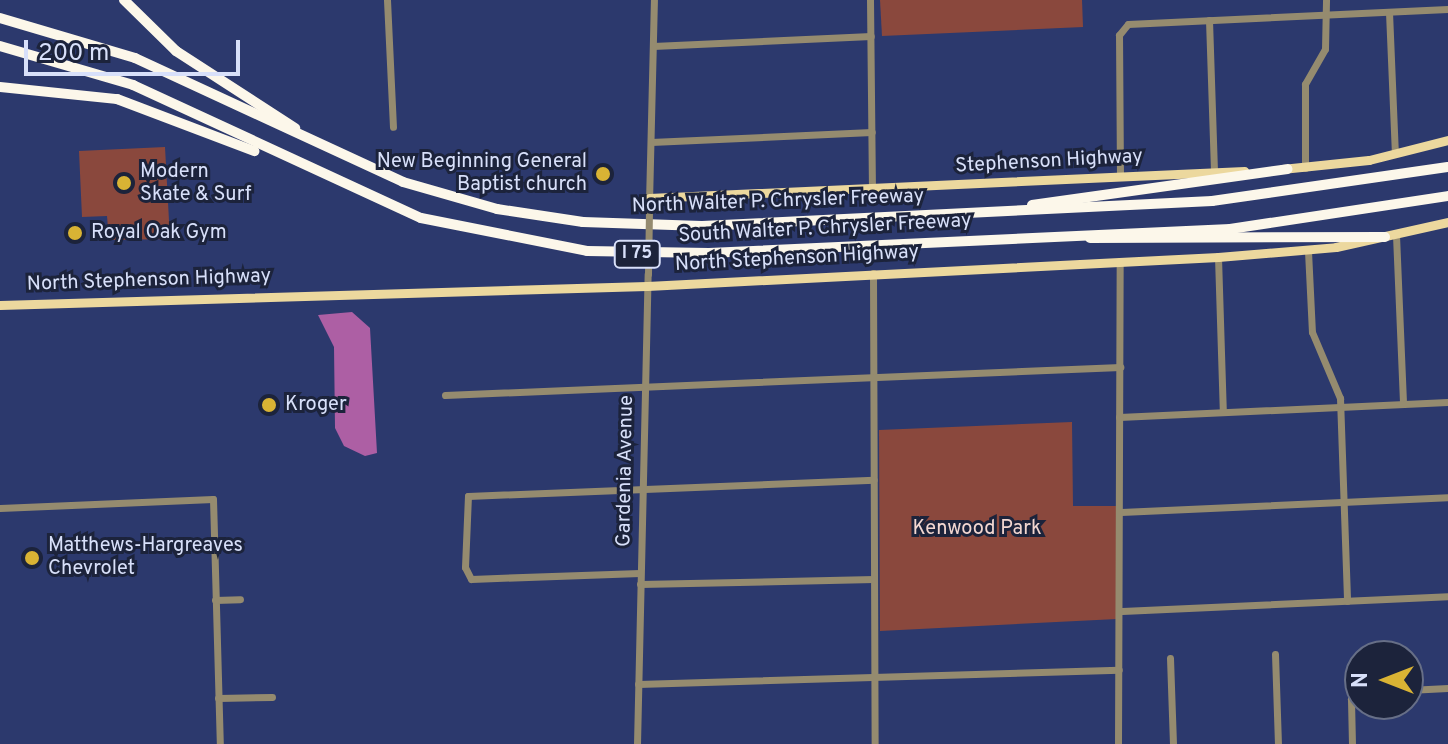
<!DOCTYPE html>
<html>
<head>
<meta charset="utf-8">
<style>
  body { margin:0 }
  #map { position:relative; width:1448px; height:744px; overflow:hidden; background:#2c396d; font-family:Overpass,sans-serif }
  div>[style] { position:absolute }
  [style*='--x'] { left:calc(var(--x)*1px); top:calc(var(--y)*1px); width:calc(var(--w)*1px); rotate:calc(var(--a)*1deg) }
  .green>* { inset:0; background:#8a483d }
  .water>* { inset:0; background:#ad5fa4 }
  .minor>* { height:7px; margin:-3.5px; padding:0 3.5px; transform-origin:3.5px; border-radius:3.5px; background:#958b6f }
  .major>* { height:9px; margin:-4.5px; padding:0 4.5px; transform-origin:4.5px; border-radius:4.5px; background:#ecd89e }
  .highway>* { height:10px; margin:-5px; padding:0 5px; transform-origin:5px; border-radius:5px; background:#fcf7ea }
  .minor-bridge>* { height:7px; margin:-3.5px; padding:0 3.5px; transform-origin:3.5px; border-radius:3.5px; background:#958b6f }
  .dots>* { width:22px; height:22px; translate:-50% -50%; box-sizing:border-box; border:4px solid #1c233b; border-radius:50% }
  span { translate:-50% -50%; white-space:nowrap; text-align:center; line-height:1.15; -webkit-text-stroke:6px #1c233b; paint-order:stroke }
  .shield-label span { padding:2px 6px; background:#1c233b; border:2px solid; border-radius:6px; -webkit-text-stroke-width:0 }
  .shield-label { font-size:18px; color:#d8e0fa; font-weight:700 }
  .poi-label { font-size:20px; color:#d8e0fa }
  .right { translate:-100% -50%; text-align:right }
  .left { translate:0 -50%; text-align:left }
  .street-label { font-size:20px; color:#d8e0fa }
  .park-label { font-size:20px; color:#f3d7d1 }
  .north { position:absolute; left:1344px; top:640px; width:80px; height:80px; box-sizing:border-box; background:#1c233b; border:2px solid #676f87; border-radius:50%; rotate:270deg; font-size:22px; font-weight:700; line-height:32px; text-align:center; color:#d8e0fa }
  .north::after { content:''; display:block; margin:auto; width:28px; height:36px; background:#d9b334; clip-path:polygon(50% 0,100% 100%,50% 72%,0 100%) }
  .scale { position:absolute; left:24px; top:40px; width:216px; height:36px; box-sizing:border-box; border:4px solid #d8e0fa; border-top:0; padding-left:10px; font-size:24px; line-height:28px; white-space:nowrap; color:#d8e0fa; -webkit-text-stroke:6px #1c233b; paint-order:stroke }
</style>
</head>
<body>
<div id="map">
  <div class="green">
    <i style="clip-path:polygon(880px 0,1082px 0,1083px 27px,882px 36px)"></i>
    <i style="clip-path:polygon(165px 147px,170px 239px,109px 240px,107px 216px,82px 217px,79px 151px)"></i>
    <i style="clip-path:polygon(1072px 422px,1073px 506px,1116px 506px,1117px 619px,880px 631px,879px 430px)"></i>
  </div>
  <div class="water">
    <i style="clip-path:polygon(352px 312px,370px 328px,377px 453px,365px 456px,344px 446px,335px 428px,334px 347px,318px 315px)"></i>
  </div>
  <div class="minor">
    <i style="--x:387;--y:0;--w:127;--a:87.3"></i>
    <i style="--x:870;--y:0;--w:189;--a:89.4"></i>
    <i style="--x:1389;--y:12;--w:141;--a:87.6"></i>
    <i style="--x:1209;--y:20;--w:152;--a:88.1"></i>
    <i style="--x:653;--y:46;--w:218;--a:-2.6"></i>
    <i style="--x:651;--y:142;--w:221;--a:-2.6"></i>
    <i style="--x:1305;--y:168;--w:84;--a:-90"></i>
    <i style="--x:1305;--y:84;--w:40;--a:-60.3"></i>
    <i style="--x:1325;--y:49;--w:49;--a:-88.8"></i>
    <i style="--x:1120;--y:177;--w:142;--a:-90.4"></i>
    <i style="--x:1119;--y:35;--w:14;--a:-51"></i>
    <i style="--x:1128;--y:24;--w:320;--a:-2.7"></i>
    <i style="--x:649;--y:202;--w:202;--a:-88.6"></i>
    <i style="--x:1396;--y:235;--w:169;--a:87.6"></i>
    <i style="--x:1308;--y:251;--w:81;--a:87.2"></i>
    <i style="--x:1312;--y:332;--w:72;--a:67"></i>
    <i style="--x:1340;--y:398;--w:203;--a:88"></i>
    <i style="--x:1218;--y:257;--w:155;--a:88.2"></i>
    <i style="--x:873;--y:273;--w:471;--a:89.8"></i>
    <i style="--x:445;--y:395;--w:676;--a:-2.38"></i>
    <i style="--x:1119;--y:417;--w:329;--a:-2.6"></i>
    <i style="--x:0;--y:508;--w:213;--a:-2.4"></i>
    <i style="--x:213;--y:499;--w:245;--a:88.4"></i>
    <i style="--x:1121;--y:512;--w:327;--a:-2.6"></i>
    <i style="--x:640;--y:573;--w:169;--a:178"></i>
    <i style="--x:471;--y:579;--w:13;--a:-117"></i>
    <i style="--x:465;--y:567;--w:71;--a:-87.6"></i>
    <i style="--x:468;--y:496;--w:406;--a:-2.3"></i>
    <i style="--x:640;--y:584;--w:234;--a:-1.2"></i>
    <i style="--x:215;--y:600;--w:25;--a:-2"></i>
    <i style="--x:1122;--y:611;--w:326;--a:-2.6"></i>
    <i style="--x:1275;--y:654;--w:90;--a:88.1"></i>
    <i style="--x:1170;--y:658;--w:86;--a:88"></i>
    <i style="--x:638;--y:684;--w:481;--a:-1.7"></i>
    <i style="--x:1408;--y:690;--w:40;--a:-2.9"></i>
    <i style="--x:218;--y:698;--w:54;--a:-1.1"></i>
    <i style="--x:637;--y:744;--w:470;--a:-88.7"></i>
    <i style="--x:1118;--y:744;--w:483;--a:-89.8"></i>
    <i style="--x:1352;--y:744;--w:45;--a:-91.3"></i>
    <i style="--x:1351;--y:699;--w:12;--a:-42"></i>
  </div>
  <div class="major">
    <i style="--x:1282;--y:169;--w:87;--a:-5.9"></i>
    <i style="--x:1369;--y:160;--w:81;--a:-14.2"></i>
    <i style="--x:649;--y:198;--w:596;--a:-2.6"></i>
    <i style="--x:0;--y:305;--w:647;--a:-1.68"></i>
    <i style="--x:647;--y:286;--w:572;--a:-2.91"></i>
    <i style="--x:1218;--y:257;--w:118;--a:-4.8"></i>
    <i style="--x:1336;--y:247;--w:115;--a:-12.6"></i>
  </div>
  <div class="highway">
    <i style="--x:124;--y:0;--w:73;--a:44.4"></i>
    <i style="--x:176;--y:51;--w:142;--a:32.9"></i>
    <i style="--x:0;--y:18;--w:141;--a:16.5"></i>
    <i style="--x:135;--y:58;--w:295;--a:24.8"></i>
    <i style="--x:403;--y:182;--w:98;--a:16"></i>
    <i style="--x:497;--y:209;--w:87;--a:8.6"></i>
    <i style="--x:583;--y:222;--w:119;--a:1.9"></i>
    <i style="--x:702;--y:226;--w:511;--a:-2.81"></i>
    <i style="--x:1212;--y:201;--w:238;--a:-8.2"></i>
    <i style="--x:0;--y:46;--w:139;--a:16.3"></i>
    <i style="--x:133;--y:85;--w:317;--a:24.8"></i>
    <i style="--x:421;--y:218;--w:169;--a:11.2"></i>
    <i style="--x:587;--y:251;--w:122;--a:0.9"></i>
    <i style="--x:709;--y:253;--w:522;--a:-2.64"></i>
    <i style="--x:1230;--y:229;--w:220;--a:-8.6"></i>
    <i style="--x:0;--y:87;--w:118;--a:5.9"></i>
    <i style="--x:117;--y:99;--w:147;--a:20.8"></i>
    <i style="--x:1032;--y:205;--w:258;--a:-8"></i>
    <i style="--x:1090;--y:238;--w:295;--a:-0.2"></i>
  </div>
  <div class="minor-bridge">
    <i style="--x:648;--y:274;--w:67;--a:-89.1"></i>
  </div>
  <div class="dots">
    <i style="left:603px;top:174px;background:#d9b334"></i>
    <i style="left:124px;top:183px;background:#d9b334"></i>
    <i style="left:75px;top:233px;background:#d9b334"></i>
    <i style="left:269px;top:405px;background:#d9b334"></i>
    <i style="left:32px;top:558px;background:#d9b334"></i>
  </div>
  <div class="shield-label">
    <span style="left:637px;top:254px">I 75</span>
  </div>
  <div class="poi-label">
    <span class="right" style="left:587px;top:174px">New Beginning General<br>Baptist church</span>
    <span class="left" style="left:140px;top:184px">Modern<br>Skate &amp; Surf</span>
    <span class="left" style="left:91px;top:233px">Royal Oak Gym</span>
    <span class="left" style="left:285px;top:405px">Kroger</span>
    <span class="left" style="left:48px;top:558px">Matthews-Hargreaves<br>Chevrolet</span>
  </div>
  <div class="street-label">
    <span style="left:1049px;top:162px;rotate:-3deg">Stephenson Highway</span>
    <span style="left:778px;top:202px;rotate:-2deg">North Walter P. Chrysler Freeway</span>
    <span style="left:825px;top:229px;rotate:-3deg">South Walter P. Chrysler Freeway</span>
    <span style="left:797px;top:259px;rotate:-3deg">North Stephenson Highway</span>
    <span style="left:149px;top:281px;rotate:-2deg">North Stephenson Highway</span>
    <span style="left:626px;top:471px;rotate:-89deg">Gardenia Avenue</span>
  </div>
  <div class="park-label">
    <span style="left:977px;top:529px">Kenwood Park</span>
  </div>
  <div class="north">N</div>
  <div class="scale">200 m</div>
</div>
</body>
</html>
